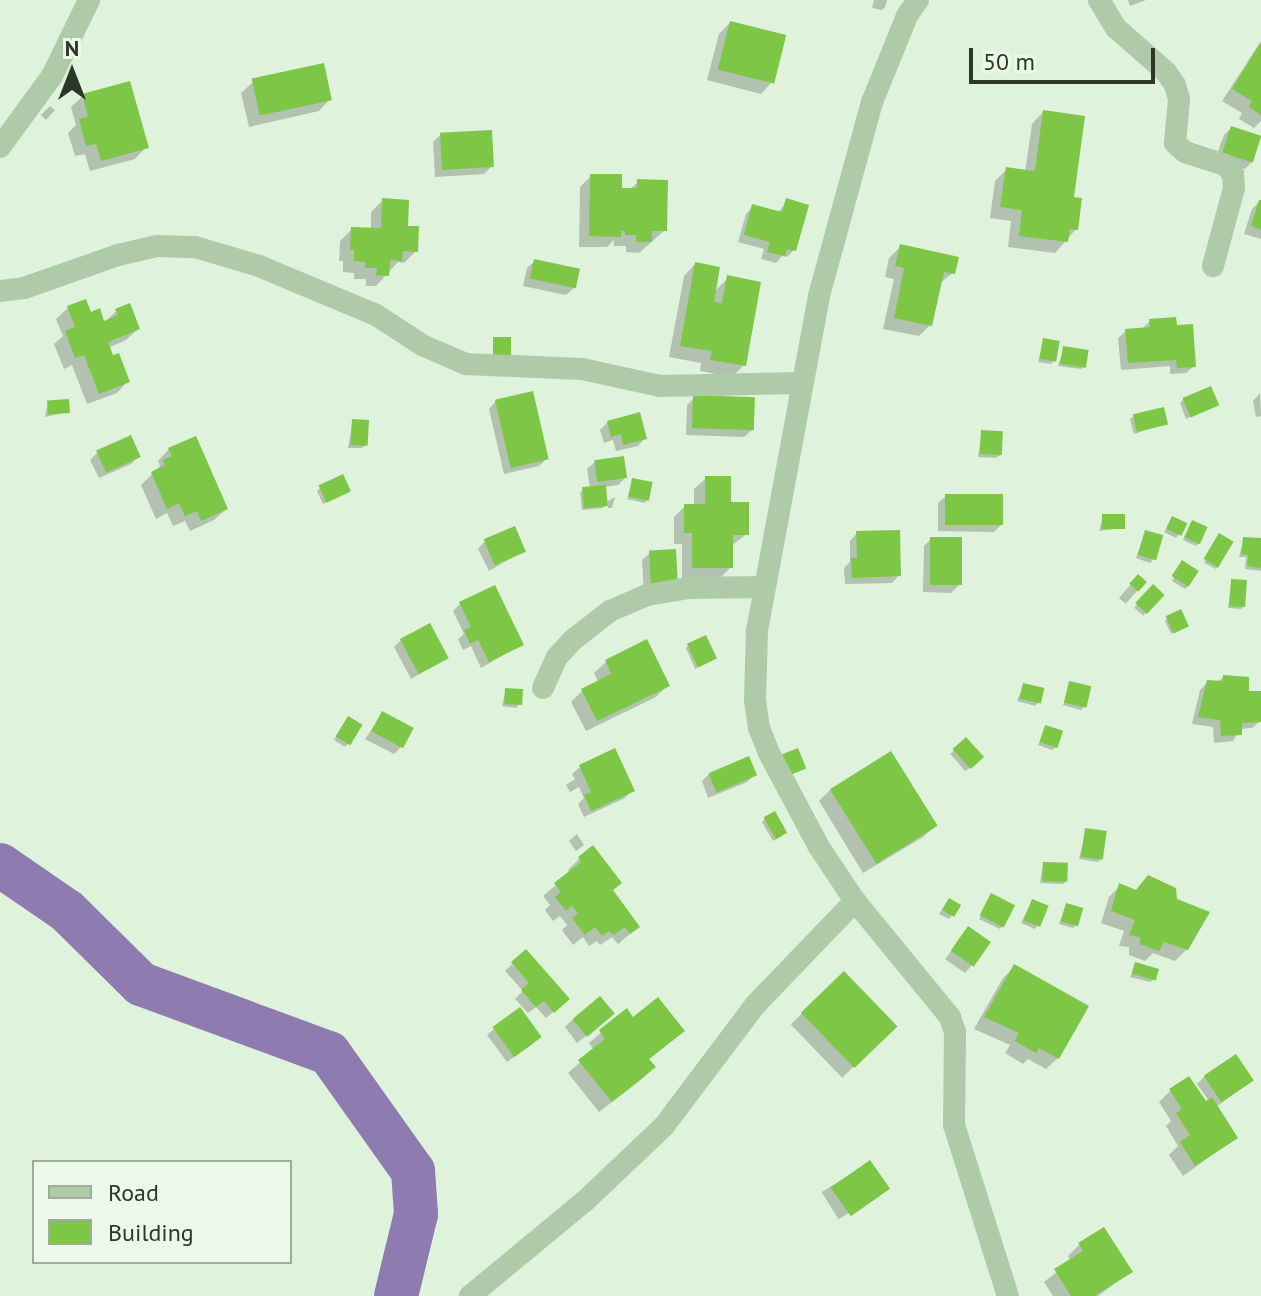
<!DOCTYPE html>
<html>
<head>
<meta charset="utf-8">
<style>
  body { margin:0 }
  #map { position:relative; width:1261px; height:1296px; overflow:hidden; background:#dff2dc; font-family:"PT Sans",sans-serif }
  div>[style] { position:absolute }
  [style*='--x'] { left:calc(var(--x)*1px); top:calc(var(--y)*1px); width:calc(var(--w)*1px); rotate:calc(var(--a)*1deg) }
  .shadow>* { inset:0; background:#0003; transform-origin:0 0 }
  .river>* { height:44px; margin:-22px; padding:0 22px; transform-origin:22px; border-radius:22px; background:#8e7baf }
  .building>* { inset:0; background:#7dc646; transform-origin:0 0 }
  .minor>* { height:22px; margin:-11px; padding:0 11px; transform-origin:11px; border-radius:11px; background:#afcaa8 }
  span { translate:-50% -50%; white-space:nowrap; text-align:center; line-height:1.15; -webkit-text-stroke:6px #ebfae8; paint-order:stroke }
  .legend { position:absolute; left:32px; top:1160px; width:260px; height:104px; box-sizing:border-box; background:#ebfae8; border:2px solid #9fac9b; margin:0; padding:10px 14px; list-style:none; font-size:24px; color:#2d3728 }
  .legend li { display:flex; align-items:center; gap:16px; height:40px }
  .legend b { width:40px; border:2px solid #9fac9b }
  .north { position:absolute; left:32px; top:32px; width:80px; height:80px; -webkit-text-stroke:6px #ebfae8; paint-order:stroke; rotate:0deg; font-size:22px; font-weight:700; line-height:32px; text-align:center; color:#2d3728 }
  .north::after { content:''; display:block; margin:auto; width:28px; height:36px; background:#2d3728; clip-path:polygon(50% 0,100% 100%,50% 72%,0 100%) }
  .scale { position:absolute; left:969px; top:48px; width:186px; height:36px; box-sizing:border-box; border:4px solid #2d3728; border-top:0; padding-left:10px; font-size:24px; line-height:28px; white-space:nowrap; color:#2d3728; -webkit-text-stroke:6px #ebfae8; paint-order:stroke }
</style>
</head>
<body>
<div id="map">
  <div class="shadow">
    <i style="clip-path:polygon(874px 0,887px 0,885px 7px,882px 10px,872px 8px)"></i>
    <i style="clip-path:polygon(1128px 0,1146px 0,1130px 6px)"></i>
    <i style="clip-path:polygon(730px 23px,772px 82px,761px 94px,707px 80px,719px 34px)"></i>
    <i style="clip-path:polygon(1261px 41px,1261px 121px,1254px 128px,1239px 119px,1242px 113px,1222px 101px)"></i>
    <i style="clip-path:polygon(253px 82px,330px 99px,319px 111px,249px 127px,241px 93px)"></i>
    <i style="clip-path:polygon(83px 96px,146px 147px,135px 159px,90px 171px,85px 154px,75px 156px,68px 133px,76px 125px,71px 107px)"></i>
    <i style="clip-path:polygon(50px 106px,55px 110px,46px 120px,41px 115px)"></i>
    <i style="clip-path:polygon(1043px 112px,1072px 199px,1076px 229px,1055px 253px,1008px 247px,1011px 221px,990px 218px,995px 181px,1007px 169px,1025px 172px,1032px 124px)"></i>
    <i style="clip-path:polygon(1231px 128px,1252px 162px,1245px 169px,1215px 159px,1224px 135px)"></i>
    <i style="clip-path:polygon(440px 135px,492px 166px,484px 174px,435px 177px,433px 142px)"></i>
    <i style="clip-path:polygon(591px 176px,620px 190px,629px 190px,638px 182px,665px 230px,639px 253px,626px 252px,626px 246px,614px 246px,614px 240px,607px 247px,579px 247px,580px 187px)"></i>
    <i style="clip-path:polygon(383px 200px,416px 251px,404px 263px,398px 262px,376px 286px,366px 286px,366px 279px,354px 279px,354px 273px,343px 272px,343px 261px,339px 261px,340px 241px,352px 229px,371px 230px,371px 212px)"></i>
    <i style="clip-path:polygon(787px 201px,794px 250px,787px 257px,782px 256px,776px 263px,761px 259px,764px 249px,738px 242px,746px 214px,753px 206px,778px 213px)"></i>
    <i style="clip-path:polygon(1259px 202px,1261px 202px,1261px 239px,1244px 234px,1252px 209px)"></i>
    <i style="clip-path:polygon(901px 246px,953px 273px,939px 284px,930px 325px,919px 336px,883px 329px,894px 279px,885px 277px,889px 258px)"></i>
    <i style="clip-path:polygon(535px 261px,574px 288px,566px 295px,523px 286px,527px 268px)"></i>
    <i style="clip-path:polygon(695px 264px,714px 292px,728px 278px,744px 365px,732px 377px,700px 371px,701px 363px,669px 357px,684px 276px)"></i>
    <i style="clip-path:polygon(85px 301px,90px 314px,103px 324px,116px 311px,138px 329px,126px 340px,108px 348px,128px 381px,117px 393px,87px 404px,72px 365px,64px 369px,54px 344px,63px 336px,56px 319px,68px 308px)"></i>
    <i style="clip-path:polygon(1150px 321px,1194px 366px,1186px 373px,1170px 374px,1170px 366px,1121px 370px,1118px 338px,1126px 331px,1142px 329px)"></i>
    <i style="clip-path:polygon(1044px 340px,1054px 361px,1051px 364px,1038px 362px)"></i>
    <i style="clip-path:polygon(1064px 348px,1085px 366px,1081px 369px,1058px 366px)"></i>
    <i style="clip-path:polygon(1260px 393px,1261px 416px,1256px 417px,1253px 401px)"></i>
    <i style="clip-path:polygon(694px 398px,752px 430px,744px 437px,686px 435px,687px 405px)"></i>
    <i style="clip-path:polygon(1183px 400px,1217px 405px,1186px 419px,1180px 403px)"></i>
    <i style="clip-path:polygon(496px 401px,547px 458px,539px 466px,504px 474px,489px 409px)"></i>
    <i style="clip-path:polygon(48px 402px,68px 412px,45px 417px)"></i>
    <i style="clip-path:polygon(1134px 416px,1165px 424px,1134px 434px,1130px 419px)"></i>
    <i style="clip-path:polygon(353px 421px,366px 445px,362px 448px,348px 448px)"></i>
    <i style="clip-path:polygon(608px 422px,645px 438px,638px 446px,616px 451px,613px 440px,604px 443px,600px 430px)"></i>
    <i style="clip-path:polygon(982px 432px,1000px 455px,996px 458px,978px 457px)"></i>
    <i style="clip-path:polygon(169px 449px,226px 509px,214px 520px,190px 531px,185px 521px,173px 526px,167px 513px,156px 519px,141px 485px,160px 466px,158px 461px)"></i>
    <i style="clip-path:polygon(98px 452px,139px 456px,131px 464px,99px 478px,90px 460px)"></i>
    <i style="clip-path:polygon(595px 462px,625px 478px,618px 485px,604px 487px,605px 503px,615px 497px,612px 508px,608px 508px,608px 503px,603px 508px,582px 510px,580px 492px,590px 488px,587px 469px)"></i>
    <i style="clip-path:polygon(706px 478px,729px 504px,747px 534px,731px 546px,731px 567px,719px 579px,682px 579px,682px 544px,674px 544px,674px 517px,685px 506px,694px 506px,694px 489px)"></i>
    <i style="clip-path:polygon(633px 480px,648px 499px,645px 503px,627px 499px)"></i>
    <i style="clip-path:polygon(320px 488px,349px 491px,323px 504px,317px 491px)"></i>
    <i style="clip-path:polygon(946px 496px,1002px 524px,994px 532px,938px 531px,938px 503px)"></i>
    <i style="clip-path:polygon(1103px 516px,1123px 528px,1099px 531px)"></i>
    <i style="clip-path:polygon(1170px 522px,1179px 535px,1176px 538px,1164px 532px)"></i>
    <i style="clip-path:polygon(1192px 523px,1199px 543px,1196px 546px,1183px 540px)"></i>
    <i style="clip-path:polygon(1145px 532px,1154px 559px,1150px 563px,1136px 558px)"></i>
    <i style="clip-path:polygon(857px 533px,899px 575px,892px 583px,845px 584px,844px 568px,850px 562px,850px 541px)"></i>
    <i style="clip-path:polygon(931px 539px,959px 585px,951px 593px,923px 592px,924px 546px)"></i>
    <i style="clip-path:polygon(1216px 539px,1219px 566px,1216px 569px,1204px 563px)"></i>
    <i style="clip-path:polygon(1244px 539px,1261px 540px,1261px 571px,1245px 569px,1246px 557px,1239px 557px)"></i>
    <i style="clip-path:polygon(485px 541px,524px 551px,489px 571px,478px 549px)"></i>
    <i style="clip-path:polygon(650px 553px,676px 583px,644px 592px,642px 560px)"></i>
    <i style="clip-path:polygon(1182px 564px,1188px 586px,1185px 589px,1172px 581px)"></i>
    <i style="left:1138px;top:576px;width:9px;height:29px;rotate:41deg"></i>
    <i style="clip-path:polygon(1232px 581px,1244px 606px,1241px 609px,1228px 608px)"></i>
    <i style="left:1153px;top:587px;width:12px;height:28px;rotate:42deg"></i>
    <i style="clip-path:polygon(460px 604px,521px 645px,481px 668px,471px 646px,463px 650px,458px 639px,464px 634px,453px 611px)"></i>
    <i style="clip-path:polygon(1168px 618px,1186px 625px,1171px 634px,1165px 621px)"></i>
    <i style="clip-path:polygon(401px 640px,446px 658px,411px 679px,394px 647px)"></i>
    <i style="clip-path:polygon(689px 645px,714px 659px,695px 669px,686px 648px)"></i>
    <i style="clip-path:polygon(606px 662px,667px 686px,656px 697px,586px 731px,571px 702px,583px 690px,599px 683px,594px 673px)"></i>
    <i style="clip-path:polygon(1223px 677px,1247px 693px,1261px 693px,1260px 721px,1252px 728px,1240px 729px,1233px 741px,1214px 743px,1213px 727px,1192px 724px,1200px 690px,1208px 682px,1218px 682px)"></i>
    <i style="clip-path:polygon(1070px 684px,1084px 707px,1081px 710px,1063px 705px)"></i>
    <i style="clip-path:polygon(1024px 685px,1038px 703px,1035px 706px,1017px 701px)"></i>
    <i style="clip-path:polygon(506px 690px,519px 704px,516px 708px,502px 706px)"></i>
    <i style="clip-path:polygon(383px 713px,401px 747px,394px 754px,365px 739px)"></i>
    <i style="clip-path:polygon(345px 722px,348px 744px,345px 747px,334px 740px)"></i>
    <i style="clip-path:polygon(1046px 728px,1056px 747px,1052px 750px,1038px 745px)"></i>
    <i style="left:966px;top:740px;width:23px;height:21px;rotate:49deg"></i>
    <i style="clip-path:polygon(580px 767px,632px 790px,625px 798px,584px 817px,578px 804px,584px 798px,579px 787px,570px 792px,566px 785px,575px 779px,572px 774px)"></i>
    <i style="clip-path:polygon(709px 774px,754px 775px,747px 782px,708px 798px,702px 781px)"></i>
    <i style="clip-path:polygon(830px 790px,935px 826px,923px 837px,863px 873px,819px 801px)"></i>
    <i style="clip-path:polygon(765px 819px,782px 836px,773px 841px,762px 822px)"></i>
    <i style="clip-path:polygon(1086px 830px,1101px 859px,1098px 862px,1079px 859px)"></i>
    <i style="clip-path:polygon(577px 834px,584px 845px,576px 851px,569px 841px)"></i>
    <i style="clip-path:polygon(579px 859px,638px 927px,618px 944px,612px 937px,600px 945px,597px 941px,589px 946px,583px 937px,573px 945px,562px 930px,567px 925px,560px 916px,553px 921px,545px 910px,550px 905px,543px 896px,570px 873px,568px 870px)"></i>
    <i style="clip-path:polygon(1043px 864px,1066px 881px,1063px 884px,1040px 883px)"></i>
    <i style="clip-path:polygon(1120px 886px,1187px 949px,1175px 961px,1153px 953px,1145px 961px,1129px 955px,1129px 947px,1119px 946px,1124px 931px,1101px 923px,1109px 897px)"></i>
    <i style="clip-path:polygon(992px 896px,1003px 925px,1000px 929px,979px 919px)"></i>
    <i style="clip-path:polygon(1032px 901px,1038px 925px,1035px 929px,1021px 923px)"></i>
    <i style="clip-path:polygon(946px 903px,952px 916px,949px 919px,939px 914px)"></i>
    <i style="clip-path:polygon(1066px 905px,1077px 924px,1073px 928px,1059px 924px)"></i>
    <i style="clip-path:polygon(968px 929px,972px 965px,965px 973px,945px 959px)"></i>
    <i style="clip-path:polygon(512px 964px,560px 1006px,546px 1018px,536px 1007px,528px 1013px,515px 999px,523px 991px,505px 971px)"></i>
    <i style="clip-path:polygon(1136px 965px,1154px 979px,1150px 982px,1130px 977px)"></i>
    <i style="clip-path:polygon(1015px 967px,1058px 1058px,1046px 1069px,1028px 1059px,1023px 1064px,1005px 1053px,1010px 1045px,974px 1029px,1003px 978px)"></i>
    <i style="left:844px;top:973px;width:74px;height:74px;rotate:46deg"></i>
    <i style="clip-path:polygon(626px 1011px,632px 1020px,682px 1031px,648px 1060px,654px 1067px,642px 1079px,599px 1112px,568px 1073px,594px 1050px,589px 1043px)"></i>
    <i style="clip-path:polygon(572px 1020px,605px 1021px,577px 1043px,565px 1027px)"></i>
    <i style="clip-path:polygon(495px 1028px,533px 1044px,507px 1062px,487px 1035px)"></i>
    <i style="clip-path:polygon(1204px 1077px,1251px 1081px,1216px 1107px,1236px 1138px,1183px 1176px,1169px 1155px,1178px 1146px,1166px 1126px,1171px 1121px,1159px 1102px,1170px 1091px,1205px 1104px,1209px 1101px,1197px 1084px)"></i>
    <i style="left:870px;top:1162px;width:32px;height:57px;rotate:58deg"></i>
    <i style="clip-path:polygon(1079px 1245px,1130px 1272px,1098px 1296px,1053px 1296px,1044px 1282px,1071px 1261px,1068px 1256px)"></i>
  </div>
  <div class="river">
    <i style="--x:0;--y:865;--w:81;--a:34.5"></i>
    <i style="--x:67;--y:911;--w:104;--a:44.6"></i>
    <i style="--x:141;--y:984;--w:200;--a:20.2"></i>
    <i style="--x:329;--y:1053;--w:145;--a:54.6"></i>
    <i style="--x:413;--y:1171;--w:43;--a:86"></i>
    <i style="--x:416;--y:1214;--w:84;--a:103.7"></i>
  </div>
  <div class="building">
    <i style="left:730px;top:21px;width:58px;height:50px;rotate:14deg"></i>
    <i style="clip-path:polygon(1261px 42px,1261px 115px,1249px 107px,1252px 101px,1232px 89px)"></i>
    <i style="left:324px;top:63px;width:38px;height:74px;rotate:78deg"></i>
    <i style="clip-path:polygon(130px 81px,149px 148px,101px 161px,96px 144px,86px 146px,79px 119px,88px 117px,82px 94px)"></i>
    <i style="clip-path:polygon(1043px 110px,1085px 116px,1074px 197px,1082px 198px,1078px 230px,1070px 229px,1068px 242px,1019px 236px,1022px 210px,1000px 207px,1006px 167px,1035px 171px)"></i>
    <i style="left:1231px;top:126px;width:32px;height:28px;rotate:18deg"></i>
    <i style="left:492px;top:130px;width:37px;height:52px;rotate:87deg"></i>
    <i style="clip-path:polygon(590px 174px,622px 174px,622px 188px,637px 188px,637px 179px,668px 180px,667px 231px,652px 231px,652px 242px,636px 242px,636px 235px,625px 235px,625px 231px,621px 231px,621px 237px,589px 236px)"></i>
    <i style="clip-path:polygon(382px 198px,409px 200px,408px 226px,419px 226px,418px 252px,403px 251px,402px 261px,390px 260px,389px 276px,376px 275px,377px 268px,365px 268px,365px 262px,354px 261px,354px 250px,350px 250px,351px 227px,381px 228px)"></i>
    <i style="clip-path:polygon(786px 198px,809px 205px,796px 251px,787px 249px,785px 256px,767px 252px,770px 242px,744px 235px,752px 204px,782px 212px)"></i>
    <i style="clip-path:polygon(1259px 200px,1261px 200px,1261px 230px,1251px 226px)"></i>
    <i style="clip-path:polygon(900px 244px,959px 257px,955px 274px,944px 272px,932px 326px,894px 318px,904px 268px,895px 266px)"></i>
    <i style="left:534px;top:259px;width:47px;height:20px;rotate:12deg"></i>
    <i style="clip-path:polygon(695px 262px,720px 267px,714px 302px,722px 303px,727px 275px,761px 282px,746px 366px,710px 360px,712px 351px,680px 346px)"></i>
    <i style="clip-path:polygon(86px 299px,91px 312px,100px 308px,104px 321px,118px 315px,115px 309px,130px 303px,140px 329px,108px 342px,113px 355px,119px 353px,130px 382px,99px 394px,84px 355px,75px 358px,65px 331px,75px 327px,67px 306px)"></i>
    <i style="clip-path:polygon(1176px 317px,1177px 325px,1193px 324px,1196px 367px,1177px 368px,1176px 360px,1128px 363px,1125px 329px,1150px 327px,1149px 319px)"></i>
    <i style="left:493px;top:337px;width:18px;height:21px"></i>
    <i style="left:1043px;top:338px;width:17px;height:21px;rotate:10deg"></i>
    <i style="left:1063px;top:346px;width:26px;height:18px;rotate:9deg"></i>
    <i style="left:1211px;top:386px;width:21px;height:31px;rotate:67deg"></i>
    <i style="left:533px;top:391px;width:70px;height:39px;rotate:77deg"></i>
    <i style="left:693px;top:395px;width:62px;height:33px;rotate:2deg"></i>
    <i style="left:69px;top:399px;width:14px;height:22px;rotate:86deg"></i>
    <i style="left:1164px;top:407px;width:18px;height:32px;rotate:77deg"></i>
    <i style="clip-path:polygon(640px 412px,647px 439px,623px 445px,621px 434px,611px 437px,607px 421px)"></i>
    <i style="left:352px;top:419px;width:17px;height:26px;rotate:3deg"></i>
    <i style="left:981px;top:430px;width:22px;height:24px;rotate:3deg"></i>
    <i style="left:131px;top:435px;width:24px;height:38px;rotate:66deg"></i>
    <i style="clip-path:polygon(196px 436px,228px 509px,201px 521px,197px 511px,185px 516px,179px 503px,167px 509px,151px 472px,165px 465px,163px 460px,172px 456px,168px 448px)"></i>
    <i style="left:624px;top:456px;width:22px;height:30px;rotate:82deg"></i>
    <i style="left:343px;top:474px;width:19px;height:27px;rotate:65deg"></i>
    <i style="clip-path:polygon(705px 476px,731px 476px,731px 502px,749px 502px,749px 535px,733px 535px,733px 568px,692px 568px,692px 533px,684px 533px,684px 504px,705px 504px)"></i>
    <i style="left:632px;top:478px;width:21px;height:19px;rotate:11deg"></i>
    <i style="left:606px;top:485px;width:21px;height:24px;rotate:85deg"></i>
    <i style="left:945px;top:494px;width:58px;height:31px"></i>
    <i style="left:1102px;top:514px;width:23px;height:15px"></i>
    <i style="left:1172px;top:516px;width:17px;height:14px;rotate:25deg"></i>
    <i style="left:1192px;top:520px;width:17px;height:19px;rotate:24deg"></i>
    <i style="left:515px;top:526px;width:28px;height:34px;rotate:67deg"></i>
    <i style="clip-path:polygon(900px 530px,901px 576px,852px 578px,851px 558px,857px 558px,856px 531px)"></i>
    <i style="left:1145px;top:530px;width:19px;height:26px;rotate:16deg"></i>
    <i style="left:1219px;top:533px;width:17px;height:30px;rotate:31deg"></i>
    <i style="left:930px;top:537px;width:32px;height:48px"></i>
    <i style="clip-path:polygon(1243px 537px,1261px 538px,1261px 568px,1247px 566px,1248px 555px,1241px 554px)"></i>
    <i style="left:676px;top:549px;width:35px;height:27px;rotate:87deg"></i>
    <i style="left:1182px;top:560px;width:20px;height:19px;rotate:33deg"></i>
    <i style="left:1138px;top:574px;width:12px;height:13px;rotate:42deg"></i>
    <i style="left:1231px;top:579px;width:16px;height:27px;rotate:4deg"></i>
    <i style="left:1153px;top:584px;width:16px;height:26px;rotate:43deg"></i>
    <i style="clip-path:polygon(495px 585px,524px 645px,489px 662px,478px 640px,470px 644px,464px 630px,471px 627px,459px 602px)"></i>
    <i style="left:1181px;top:609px;width:19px;height:17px;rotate:65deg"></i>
    <i style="left:430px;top:623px;width:40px;height:34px;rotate:62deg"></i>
    <i style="left:706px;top:635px;width:26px;height:21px;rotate:65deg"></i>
    <i style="clip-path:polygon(647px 639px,670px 686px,597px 721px,581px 689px,611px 674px,605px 660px)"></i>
    <i style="clip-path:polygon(1223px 675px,1249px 677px,1249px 691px,1261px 691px,1261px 722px,1242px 723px,1242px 735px,1221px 736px,1220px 720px,1198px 717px,1207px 680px,1223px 681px)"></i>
    <i style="left:1069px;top:681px;width:23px;height:22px;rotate:13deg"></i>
    <i style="left:1023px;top:683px;width:22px;height:16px;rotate:13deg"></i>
    <i style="left:505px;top:688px;width:18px;height:16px;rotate:3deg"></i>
    <i style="left:382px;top:711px;width:36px;height:23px;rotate:28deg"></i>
    <i style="left:348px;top:716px;width:17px;height:24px;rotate:31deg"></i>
    <i style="left:1045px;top:725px;width:19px;height:18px;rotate:18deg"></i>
    <i style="left:966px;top:737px;width:27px;height:18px;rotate:48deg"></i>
    <i style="clip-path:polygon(615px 748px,635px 791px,591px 811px,584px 795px,591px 792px,579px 765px)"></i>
    <i style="left:798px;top:748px;width:22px;height:17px;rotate:68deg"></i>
    <i style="left:891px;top:751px;width:88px;height:72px;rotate:58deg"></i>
    <i style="left:749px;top:756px;width:21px;height:44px;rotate:67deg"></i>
    <i style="left:775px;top:811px;width:25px;height:13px;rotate:61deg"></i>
    <i style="left:1085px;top:828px;width:22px;height:29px;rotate:8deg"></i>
    <i style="clip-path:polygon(593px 845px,622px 883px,613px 890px,640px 927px,630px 934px,625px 927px,613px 935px,609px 931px,602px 936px,595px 927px,585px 935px,572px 918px,578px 913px,572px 906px,566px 911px,555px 897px,561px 892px,554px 883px,581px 862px,578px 857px)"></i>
    <i style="left:1043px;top:862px;width:25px;height:19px;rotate:2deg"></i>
    <i style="clip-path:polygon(1148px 875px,1176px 888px,1177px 899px,1210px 912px,1188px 950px,1164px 942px,1159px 951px,1140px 944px,1140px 937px,1129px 935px,1135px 920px,1111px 911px,1119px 883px,1136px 890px)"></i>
    <i style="left:991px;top:893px;width:27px;height:25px;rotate:27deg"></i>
    <i style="left:949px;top:898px;width:14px;height:14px;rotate:30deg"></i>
    <i style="left:1032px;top:899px;width:18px;height:23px;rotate:22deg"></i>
    <i style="left:1066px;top:903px;width:18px;height:19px;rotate:16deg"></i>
    <i style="left:968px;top:926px;width:28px;height:30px;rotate:35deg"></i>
    <i style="clip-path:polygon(526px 949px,570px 999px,554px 1013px,544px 1001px,536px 1007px,521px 990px,529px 983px,511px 962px)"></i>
    <i style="left:1135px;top:962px;width:25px;height:12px;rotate:16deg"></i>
    <i style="clip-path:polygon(1014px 964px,1089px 1006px,1059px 1059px,1039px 1048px,1036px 1053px,1015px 1041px,1019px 1033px,984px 1017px)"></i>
    <i style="left:844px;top:971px;width:77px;height:60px;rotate:46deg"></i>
    <i style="left:600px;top:996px;width:23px;height:36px;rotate:50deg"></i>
    <i style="clip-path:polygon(658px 997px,685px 1031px,649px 1059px,656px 1067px,612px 1102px,578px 1060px,605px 1039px,599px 1030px,627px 1008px,633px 1017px)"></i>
    <i style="left:520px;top:1007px;width:37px;height:34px;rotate:54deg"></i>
    <i style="left:1236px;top:1054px;width:32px;height:39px;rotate:56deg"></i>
    <i style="clip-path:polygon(1189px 1076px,1206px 1101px,1212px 1097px,1238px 1138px,1195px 1166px,1180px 1142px,1190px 1135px,1176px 1113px,1182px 1109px,1169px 1089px)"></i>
    <i style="left:870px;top:1160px;width:35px;height:48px;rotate:55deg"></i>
    <i style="clip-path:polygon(1104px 1227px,1133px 1272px,1094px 1296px,1071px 1296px,1054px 1269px,1083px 1251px,1078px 1243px)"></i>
  </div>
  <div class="minor">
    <i style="--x:918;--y:0;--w:19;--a:125"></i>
    <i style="--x:907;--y:16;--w:93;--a:112.1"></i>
    <i style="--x:872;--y:102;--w:201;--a:105.3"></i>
    <i style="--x:819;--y:296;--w:342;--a:100.5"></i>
    <i style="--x:757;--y:632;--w:68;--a:91.7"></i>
    <i style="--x:755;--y:700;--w:28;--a:82"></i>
    <i style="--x:759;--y:728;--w:27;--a:68"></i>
    <i style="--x:769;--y:753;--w:106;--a:62"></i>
    <i style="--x:819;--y:847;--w:65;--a:56.3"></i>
    <i style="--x:855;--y:901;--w:150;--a:50.7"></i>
    <i style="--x:950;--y:1017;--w:16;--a:72"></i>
    <i style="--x:955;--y:1032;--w:93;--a:90.6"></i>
    <i style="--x:954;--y:1125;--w:179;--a:72.5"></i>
    <i style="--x:1099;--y:0;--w:33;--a:59"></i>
    <i style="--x:1116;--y:28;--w:67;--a:41.3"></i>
    <i style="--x:1166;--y:72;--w:16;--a:55"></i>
    <i style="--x:1175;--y:85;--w:15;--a:74"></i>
    <i style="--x:1179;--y:99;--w:44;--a:95.2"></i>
    <i style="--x:1175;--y:143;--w:13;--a:42"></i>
    <i style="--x:1185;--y:152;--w:42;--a:18"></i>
    <i style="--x:1225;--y:165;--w:12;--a:48"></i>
    <i style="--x:1233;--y:174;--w:14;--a:86"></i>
    <i style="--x:1234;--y:188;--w:81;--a:105.1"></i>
    <i style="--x:0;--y:147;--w:88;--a:-53.8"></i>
    <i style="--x:52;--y:76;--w:85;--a:-64"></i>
    <i style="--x:0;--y:291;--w:24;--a:-7"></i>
    <i style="--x:24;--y:288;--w:100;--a:-19.3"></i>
    <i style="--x:118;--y:255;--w:40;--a:-13"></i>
    <i style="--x:157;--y:246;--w:38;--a:2"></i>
    <i style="--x:195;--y:247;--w:67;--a:16.5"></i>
    <i style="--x:259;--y:266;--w:127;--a:22.7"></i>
    <i style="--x:376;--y:315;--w:57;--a:32.9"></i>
    <i style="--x:424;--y:346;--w:46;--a:23.2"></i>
    <i style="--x:466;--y:364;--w:116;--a:2.5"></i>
    <i style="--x:582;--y:369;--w:80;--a:12.3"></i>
    <i style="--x:660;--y:386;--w:141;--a:-1.2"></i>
    <i style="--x:543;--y:688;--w:34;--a:-66"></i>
    <i style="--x:557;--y:657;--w:25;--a:-47"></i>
    <i style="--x:574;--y:639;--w:46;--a:-37.9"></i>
    <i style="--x:610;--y:611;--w:40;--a:-23.4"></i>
    <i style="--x:647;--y:595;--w:43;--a:-9.5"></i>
    <i style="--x:689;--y:588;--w:75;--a:-0.8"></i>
    <i style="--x:470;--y:1296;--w:149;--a:-39.6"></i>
    <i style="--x:585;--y:1201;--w:109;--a:-43.5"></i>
    <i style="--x:664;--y:1126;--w:153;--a:-53"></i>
    <i style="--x:756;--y:1004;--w:143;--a:-46.1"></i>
  </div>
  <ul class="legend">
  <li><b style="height:10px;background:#afcaa8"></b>Road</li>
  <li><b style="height:22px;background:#7dc646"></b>Building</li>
  </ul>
  <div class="north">N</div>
  <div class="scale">50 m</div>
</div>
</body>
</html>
